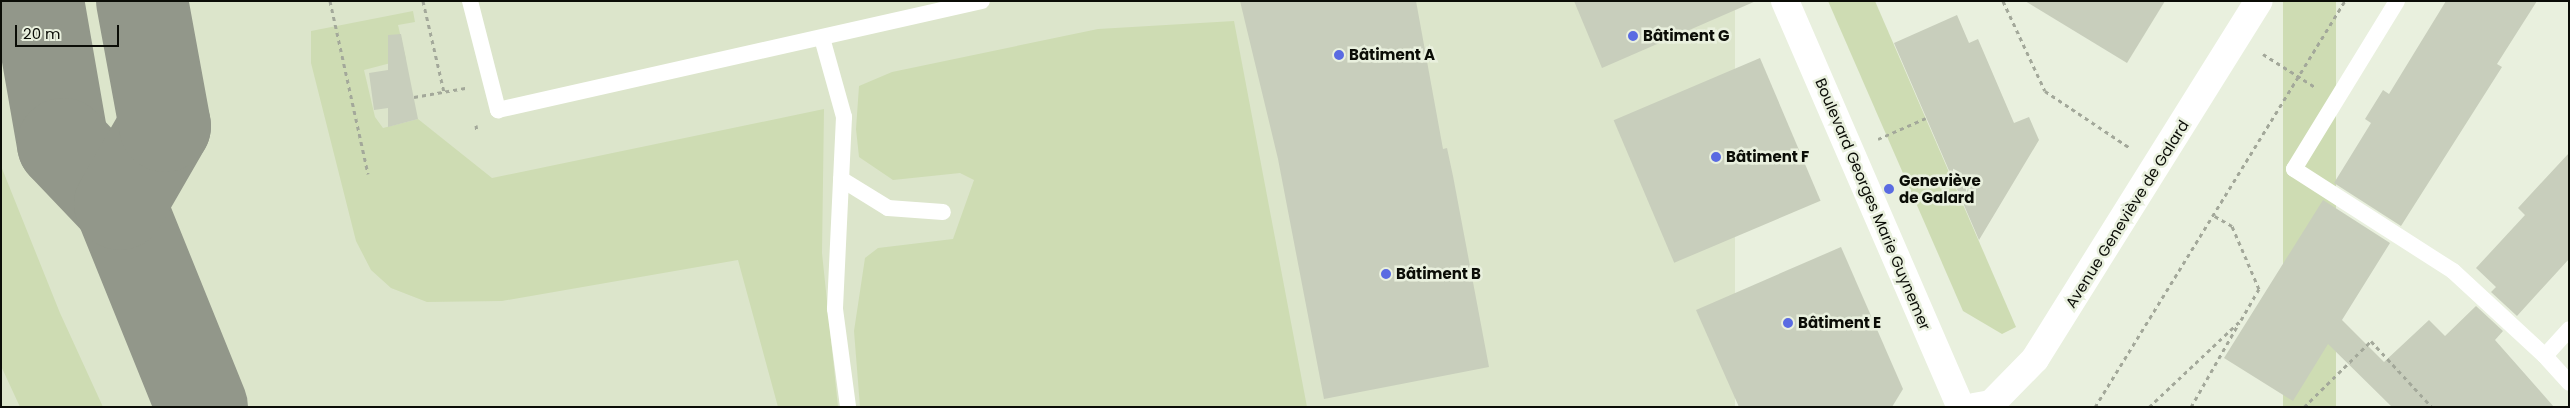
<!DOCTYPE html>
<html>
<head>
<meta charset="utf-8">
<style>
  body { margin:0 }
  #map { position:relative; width:2570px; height:408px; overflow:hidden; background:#e9f0de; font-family:Poppins,sans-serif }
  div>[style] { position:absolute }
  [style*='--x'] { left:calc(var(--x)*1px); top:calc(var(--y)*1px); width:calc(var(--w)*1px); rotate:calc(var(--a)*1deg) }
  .built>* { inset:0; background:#dce5cb; transform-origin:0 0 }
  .green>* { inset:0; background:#cedcb3; transform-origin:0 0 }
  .taxiway>* { height:92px; margin:-46px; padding:0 46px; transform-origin:46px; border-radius:46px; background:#92978a }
  .building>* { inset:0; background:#c8cebc; transform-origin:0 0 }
  .path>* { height:3px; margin-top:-1.5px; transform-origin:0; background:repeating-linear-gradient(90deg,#a3a89a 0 4px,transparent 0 8px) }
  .service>* { height:16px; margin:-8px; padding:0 8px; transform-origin:8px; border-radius:8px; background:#fff }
  .minor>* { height:28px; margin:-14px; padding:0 14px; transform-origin:14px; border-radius:14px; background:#fff }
  .dots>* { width:14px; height:14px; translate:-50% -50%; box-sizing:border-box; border:2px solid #e9f0de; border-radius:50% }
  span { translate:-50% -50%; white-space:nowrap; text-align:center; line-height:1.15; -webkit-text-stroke:5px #e9f0de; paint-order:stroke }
  .poi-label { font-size:15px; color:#0b0d07; font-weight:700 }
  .left { translate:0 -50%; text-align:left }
  .street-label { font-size:15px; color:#0b0d07 }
  .frame { position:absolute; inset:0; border:2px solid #0b0d07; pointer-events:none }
  .scale { position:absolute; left:15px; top:25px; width:104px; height:22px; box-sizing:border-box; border:2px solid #0b0d07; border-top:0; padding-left:6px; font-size:15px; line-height:18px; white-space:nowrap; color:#0b0d07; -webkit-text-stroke:4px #e9f0de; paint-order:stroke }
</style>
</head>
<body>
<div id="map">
  <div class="built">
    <i style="left:1px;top:1px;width:1734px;height:406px"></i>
  </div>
  <div class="green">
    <i style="clip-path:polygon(1828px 1px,1875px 1px,2016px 327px,2002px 334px,1963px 311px)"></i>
    <i style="left:2283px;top:1px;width:53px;height:416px"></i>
    <i style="clip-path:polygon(413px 11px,415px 22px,398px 25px,406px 59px,364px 70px,375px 117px,383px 128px,418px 119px,492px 178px,824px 109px,822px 253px,838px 407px,778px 407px,738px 260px,502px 301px,427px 302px,391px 288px,371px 270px,356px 241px,311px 63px,311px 31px)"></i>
    <i style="clip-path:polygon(1234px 21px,1307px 407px,860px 407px,854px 331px,865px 258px,878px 248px,953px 239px,974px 180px,960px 173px,893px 180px,859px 157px,856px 129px,859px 86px,892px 72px,1098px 29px)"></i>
    <i style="clip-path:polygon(1px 166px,60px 313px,103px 407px,20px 407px,1px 366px)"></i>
  </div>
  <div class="taxiway">
    <i style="--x:38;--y:1;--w:145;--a:80.1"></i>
    <i style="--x:63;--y:144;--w:83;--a:46.5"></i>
    <i style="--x:120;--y:204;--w:219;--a:68"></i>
    <i style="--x:120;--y:204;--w:90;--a:-60"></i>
    <i style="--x:165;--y:126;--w:127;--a:-100.4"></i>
  </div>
  <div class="building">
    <i style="clip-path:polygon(1240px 1px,1416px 1px,1443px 149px,1447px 148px,1453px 176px,1489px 367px,1324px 399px,1278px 159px)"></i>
    <i style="clip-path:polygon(1574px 1px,1756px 1px,1602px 68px)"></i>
    <i style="clip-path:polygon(2025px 1px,2165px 1px,2127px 63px)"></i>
    <i style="clip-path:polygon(2446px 1px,2537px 1px,2497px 64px,2502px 67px,2401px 226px,2334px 183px,2371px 123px,2365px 119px,2383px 90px,2389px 94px)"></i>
    <i style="clip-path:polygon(1957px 15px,1969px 43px,1978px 39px,2014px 123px,2029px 117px,2039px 140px,1979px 240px,1894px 43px)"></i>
    <i style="clip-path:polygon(401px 34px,418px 119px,388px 127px,388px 108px,374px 110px,369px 73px,388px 70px,388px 35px)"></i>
    <i style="left:1760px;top:58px;width:155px;height:159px;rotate:67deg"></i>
    <i style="clip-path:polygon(2569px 153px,2569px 259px,2517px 316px,2491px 292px,2496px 287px,2476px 268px,2525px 215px,2518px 208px)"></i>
    <i style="clip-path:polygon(2323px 200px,2390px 243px,2342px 320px,2384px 362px,2429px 320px,2445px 336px,2476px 306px,2503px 331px,2495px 340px,2554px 407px,2392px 407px,2328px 344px,2293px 401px,2224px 358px)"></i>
    <i style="clip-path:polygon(1841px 247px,1903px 389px,1892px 407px,1739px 407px,1696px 310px)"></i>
  </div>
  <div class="path">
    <i style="--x:330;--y:1;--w:177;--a:77.6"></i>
    <i style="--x:423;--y:1;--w:93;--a:77"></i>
    <i style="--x:2003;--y:1;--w:99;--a:65"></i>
    <i style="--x:2045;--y:91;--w:102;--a:33.8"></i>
    <i style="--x:2263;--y:54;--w:62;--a:32.4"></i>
    <i style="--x:414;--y:97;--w:52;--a:-10"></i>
    <i style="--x:476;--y:125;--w:7;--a:82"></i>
    <i style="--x:1878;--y:139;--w:52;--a:-23.6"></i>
    <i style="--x:2095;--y:407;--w:477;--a:-58.4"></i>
    <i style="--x:2149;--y:407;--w:127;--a:-43.4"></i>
    <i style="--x:2241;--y:320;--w:36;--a:-60"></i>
    <i style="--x:2259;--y:289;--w:69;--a:-113.2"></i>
    <i style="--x:2232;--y:226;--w:22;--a:-150"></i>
    <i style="--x:2191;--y:407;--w:97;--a:-60.3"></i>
    <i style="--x:2304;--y:407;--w:94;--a:-44.6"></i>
    <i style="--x:2371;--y:341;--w:90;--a:47.3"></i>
  </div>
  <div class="service">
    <i style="--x:470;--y:1;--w:113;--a:75.6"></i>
    <i style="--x:498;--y:110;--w:496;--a:-12.7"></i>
    <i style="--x:2397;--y:1;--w:197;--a:121.5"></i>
    <i style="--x:2294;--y:169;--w:189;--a:32.7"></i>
    <i style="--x:2453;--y:271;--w:125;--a:42.7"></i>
    <i style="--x:2545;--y:356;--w:36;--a:48"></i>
    <i style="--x:822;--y:38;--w:82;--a:74.4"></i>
    <i style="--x:844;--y:117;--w:192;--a:92.7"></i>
    <i style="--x:835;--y:309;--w:99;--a:82.4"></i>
    <i style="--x:841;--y:179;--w:55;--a:31.7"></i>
    <i style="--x:888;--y:208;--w:55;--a:4.2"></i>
    <i style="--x:2545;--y:356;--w:36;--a:-48"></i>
  </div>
  <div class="minor">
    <i style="--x:1785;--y:1;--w:443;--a:66.6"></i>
    <i style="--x:1974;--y:407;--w:17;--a:-10"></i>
    <i style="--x:1991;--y:404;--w:63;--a:-45.6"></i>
    <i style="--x:2035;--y:359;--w:422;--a:-58"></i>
  </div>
  <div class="dots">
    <i style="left:1633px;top:36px;background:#5a6be2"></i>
    <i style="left:1339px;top:55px;background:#5a6be2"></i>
    <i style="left:1716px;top:157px;background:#5a6be2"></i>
    <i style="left:1889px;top:189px;background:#5a6be2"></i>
    <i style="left:1386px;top:274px;background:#5a6be2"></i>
    <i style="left:1788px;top:323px;background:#5a6be2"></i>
  </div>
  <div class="poi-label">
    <span class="left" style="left:1643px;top:36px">Bâtiment G</span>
    <span class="left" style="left:1349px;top:55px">Bâtiment A</span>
    <span class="left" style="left:1726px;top:157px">Bâtiment F</span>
    <span class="left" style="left:1899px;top:189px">Geneviève<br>de Galard</span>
    <span class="left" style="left:1396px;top:274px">Bâtiment B</span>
    <span class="left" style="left:1798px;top:323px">Bâtiment E</span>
  </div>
  <div class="street-label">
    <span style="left:1873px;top:204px;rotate:67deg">Boulevard Georges Marie Guynemer</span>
    <span style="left:2127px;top:214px;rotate:-58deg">Avenue Geneviève de Galard</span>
  </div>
  <div class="frame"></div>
  <div class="scale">20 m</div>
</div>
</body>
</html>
